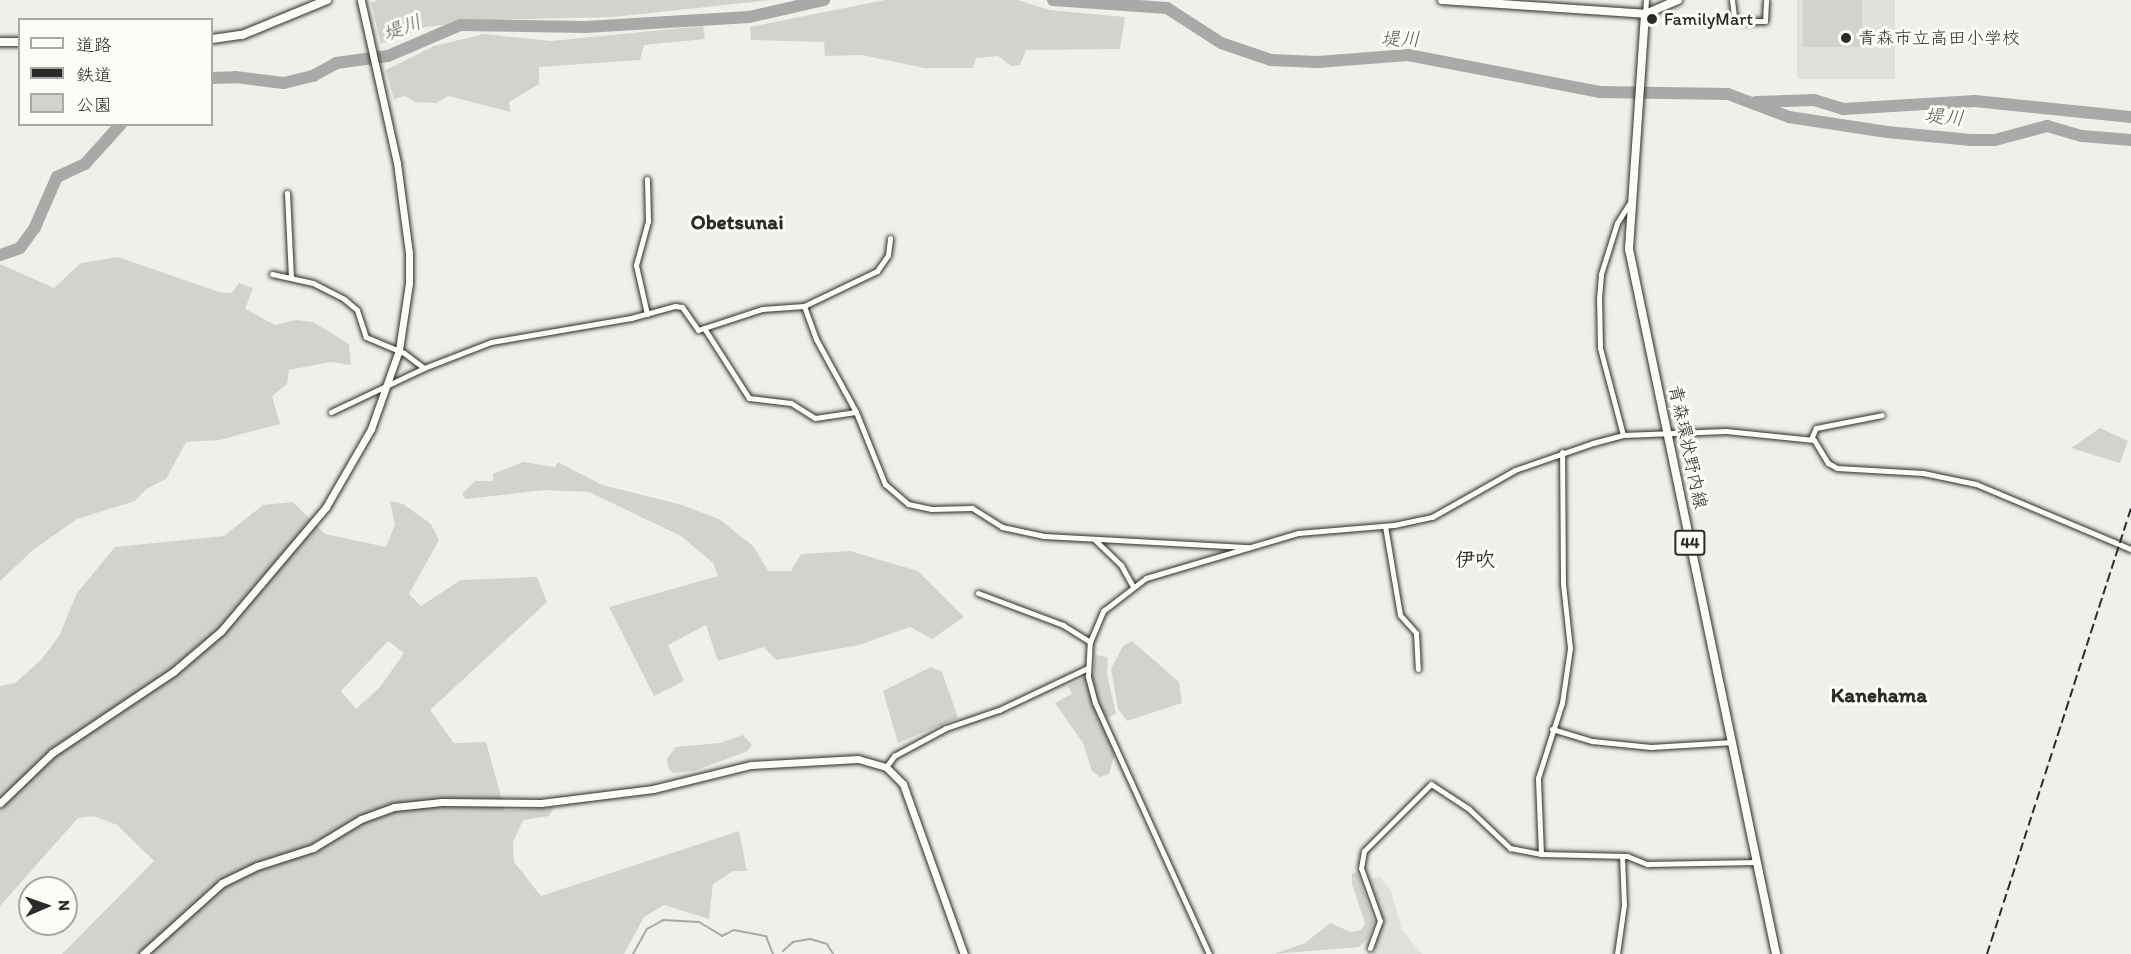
<!DOCTYPE html>
<html>
<head>
<meta charset="utf-8">
<style>
  body { margin:0 }
  #map { position:relative; width:2131px; height:954px; overflow:hidden; background:#f0efeb; font-family:Itim,"Klee One",sans-serif }
  div>[style] { position:absolute }
  [style*='--x'] { left:calc(var(--x)*1px); top:calc(var(--y)*1px); width:calc(var(--w)*1px); rotate:calc(var(--a)*1deg) }
  .built>* { inset:0; background:#e1e0dc; transform-origin:0 0 }
  .green>* { inset:0; background:#d3d2cf; transform-origin:0 0 }
  .stream>* { height:2px; margin:-1px; padding:0 1px; transform-origin:1px; border-radius:1px; background:#aaa9a7 }
  .river>* { height:12px; margin:-6px; padding:0 6px; transform-origin:6px; border-radius:6px; background:#aaa9a7 }
  .roads { filter:drop-shadow(0 0 2px #2b2b2b) drop-shadow(0 0 2px #2b2b2b) }
  .minor>* { height:5px; margin:-2.5px; padding:0 2.5px; transform-origin:2.5px; border-radius:2.5px; background:#fdfcf7 }
  .tertiary>* { height:7px; margin:-3.5px; padding:0 3.5px; transform-origin:3.5px; border-radius:3.5px; background:#fdfcf7 }
  .secondary>* { height:8px; margin:-4px; padding:0 4px; transform-origin:4px; border-radius:4px; background:#fdfcf7 }
  .primary>* { height:8px; margin:-4px; padding:0 4px; transform-origin:4px; border-radius:4px; background:#fdfcf7 }
  .rail>* { height:2px; margin-top:-1px; transform-origin:0; background:repeating-linear-gradient(90deg,#2b2b2b 0 9px,transparent 0 13.5px) }
  .dots>* { width:16px; height:16px; translate:-50% -50%; box-sizing:border-box; border:3px solid #fdfcf7; border-radius:50% }
  span { translate:-50% -50%; white-space:nowrap; text-align:center; line-height:1.15; -webkit-text-stroke:6px #fdfcf7; paint-order:stroke }
  .shield-label span { padding:2px 4px; background:#fdfcf7; border:2px solid; border-radius:4px; -webkit-text-stroke-width:0 }
  .shield-label { font-size:16px; color:#2b2b2b; font-weight:700 }
  .poi-label { font-size:18px; color:#2b2b2b }
  .left { translate:0 -50%; text-align:left }
  .street-label { font-size:18px; color:#2b2b2b }
  .water-label { font-size:20px; color:#575756; font-style:italic }
  .neighbourhood-label { font-size:20px; color:#2b2b2b; font-weight:700 }
  .quarter-label { font-size:21px; color:#2b2b2b; font-weight:700 }
  .legend { position:absolute; left:18px; top:18px; width:195px; height:108px; box-sizing:border-box; background:#fdfcf7; border:2px solid #a9a8a5; margin:0; padding:8px 10px; list-style:none; font-size:18px; color:#2b2b2b }
  .legend li { display:flex; align-items:center; gap:12px; height:30px }
  .legend b { width:30px; border:2px solid #a9a8a5 }
  .north { position:absolute; left:18px; top:876px; width:60px; height:60px; box-sizing:border-box; background:#fdfcf7; border:2px solid #a9a8a5; border-radius:50%; rotate:88deg; font-size:16px; font-weight:700; line-height:24px; text-align:center; color:#2b2b2b }
  .north::after { content:''; display:block; margin:auto; width:21px; height:27px; background:#2b2b2b; clip-path:polygon(50% 0,100% 100%,50% 72%,0 100%) }
</style>
</head>
<body>
<div id="map">
  <div class="built">
    <i style="left:1797px;top:0;width:98px;height:79px"></i>
    <i style="clip-path:polygon(1380px 877px,1391px 891px,1402px 930px,1422px 954px,1367px 954px,1378px 922px,1369px 879px)"></i>
  </div>
  <div class="green">
    <i style="clip-path:polygon(377px 0,772px 0,613px 17px,487px 20px,426px 27px,381px 44px,371px 3px)"></i>
    <i style="clip-path:polygon(885px 0,1018px 0,1049px 10px,1125px 17px,1120px 49px,1026px 50px,1020px 65px,1011px 66px,998px 56px,976px 58px,973px 68px,924px 68px,862px 55px,825px 56px,824px 42px,751px 40px,750px 27px)"></i>
    <i style="left:1803px;top:0;width:59px;height:47px"></i>
    <i style="clip-path:polygon(703px 26px,705px 39px,644px 45px,640px 60px,539px 67px,539px 84px,509px 102px,510px 112px,449px 96px,436px 103px,415px 102px,405px 96px,394px 99px,386px 70px,434px 46px,484px 34px,551px 41px)"></i>
    <i style="clip-path:polygon(118px 257px,219px 292px,232px 293px,239px 283px,253px 288px,245px 309px,275px 325px,296px 320px,313px 322px,349px 344px,351px 365px,330px 362px,289px 370px,287px 384px,272px 396px,280px 424px,219px 440px,186px 442px,166px 479px,146px 489px,135px 501px,77px 519px,33px 550px,0 581px,0 264px,54px 288px,81px 263px)"></i>
    <i style="clip-path:polygon(2100px 428px,2128px 441px,2120px 463px,2071px 448px)"></i>
    <i style="clip-path:polygon(523px 462px,555px 467px,558px 462px,602px 485px,682px 505px,719px 519px,753px 546px,768px 571px,791px 571px,801px 554px,850px 551px,918px 571px,964px 617px,932px 639px,910px 627px,859px 645px,776px 660px,764px 647px,718px 661px,706px 625px,668px 645px,684px 681px,654px 696px,609px 607px,718px 576px,713px 563px,681px 536px,589px 492px,544px 490px,466px 499px,462px 494px,475px 481px,493px 481px,493px 474px)"></i>
    <i style="clip-path:polygon(evenodd,390px 501px,403px 504px,431px 524px,439px 540px,409px 594px,421px 606px,461px 580px,537px 577px,547px 602px,430px 710px,454px 743px,486px 742px,505px 811px,554px 807px,549px 816px,523px 820px,513px 842px,514px 862px,541px 896px,739px 831px,747px 871px,733px 871px,713px 884px,709px 919px,664px 905px,644px 917px,624px 954px,62px 954px,154px 861px,117px 825px,94px 816px,78px 818px,0 906px,0 686px,15px 683px,41px 660px,59px 636px,77px 593px,115px 547px,224px 536px,263px 505px,293px 502px,325px 534px,386px 547px,395px 525px,390px 501px,388px 641px,404px 653px,380px 687px,356px 709px,341px 691px,388px 641px)"></i>
    <i style="clip-path:polygon(1132px 641px,1179px 682px,1182px 703px,1127px 721px,1118px 709px,1111px 669px,1123px 646px)"></i>
    <i style="clip-path:polygon(1095px 655px,1108px 657px,1107px 674px,1116px 714px,1100px 721px,1115px 752px,1109px 774px,1100px 777px,1092px 771px,1083px 743px,1055px 703px,1072px 694px,1068px 686px,1094px 673px)"></i>
    <i style="clip-path:polygon(931px 667px,942px 672px,958px 718px,898px 743px,883px 691px)"></i>
    <i style="clip-path:polygon(743px 735px,752px 745px,748px 751px,694px 771px,672px 773px,668px 767px,667px 758px,676px 747px,720px 743px)"></i>
    <i style="clip-path:polygon(1357px 872px,1374px 922px,1368px 938px,1359px 947px,1274px 954px,1305px 943px,1330px 923px,1351px 932px,1361px 930px,1365px 923px,1352px 884px,1352px 874px)"></i>
  </div>
  <div class="stream">
    <i style="--x:783;--y:951;--w:13;--a:-42"></i>
    <i style="--x:793;--y:942;--w:17;--a:-10"></i>
    <i style="--x:810;--y:939;--w:18;--a:16"></i>
    <i style="--x:827;--y:944;--w:12;--a:59"></i>
    <i style="--x:633;--y:954;--w:29;--a:-61"></i>
    <i style="--x:647;--y:929;--w:18;--a:-29"></i>
    <i style="--x:663;--y:920;--w:36;--a:3"></i>
    <i style="--x:699;--y:922;--w:27;--a:31"></i>
    <i style="--x:722;--y:936;--w:13;--a:-27"></i>
    <i style="--x:734;--y:930;--w:33;--a:11"></i>
    <i style="--x:766;--y:936;--w:19;--a:69"></i>
  </div>
  <div class="river">
    <i style="--x:1053;--y:0;--w:114;--a:4"></i>
    <i style="--x:1167;--y:8;--w:64;--a:32.9"></i>
    <i style="--x:1221;--y:43;--w:53;--a:18.8"></i>
    <i style="--x:1271;--y:60;--w:47;--a:2.4"></i>
    <i style="--x:1318;--y:62;--w:90;--a:-4.4"></i>
    <i style="--x:1408;--y:55;--w:196;--a:10.9"></i>
    <i style="--x:1600;--y:92;--w:128;--a:0.9"></i>
    <i style="--x:1728;--y:94;--w:65;--a:20.7"></i>
    <i style="--x:1789;--y:117;--w:99;--a:8.7"></i>
    <i style="--x:1887;--y:132;--w:84;--a:5.4"></i>
    <i style="--x:1971;--y:140;--w:24;--a:0"></i>
    <i style="--x:1995;--y:140;--w:54;--a:-15.1"></i>
    <i style="--x:2047;--y:126;--w:36;--a:16"></i>
    <i style="--x:2082;--y:136;--w:49;--a:4.7"></i>
    <i style="--x:212;--y:78;--w:23;--a:-2"></i>
    <i style="--x:235;--y:77;--w:49;--a:7"></i>
    <i style="--x:284;--y:83;--w:30;--a:-14"></i>
    <i style="--x:313;--y:76;--w:26;--a:-29"></i>
    <i style="--x:336;--y:63;--w:52;--a:-7.7"></i>
    <i style="--x:388;--y:56;--w:78;--a:-23.3"></i>
    <i style="--x:460;--y:25;--w:126;--a:0.9"></i>
    <i style="--x:586;--y:27;--w:163;--a:-3.5"></i>
    <i style="--x:749;--y:17;--w:77;--a:-12.8"></i>
    <i style="--x:1756;--y:102;--w:58;--a:-2"></i>
    <i style="--x:1814;--y:100;--w:30;--a:17"></i>
    <i style="--x:1843;--y:109;--w:132;--a:-3.5"></i>
    <i style="--x:1975;--y:101;--w:157;--a:5.9"></i>
    <i style="--x:0;--y:255;--w:21;--a:-19"></i>
    <i style="--x:20;--y:248;--w:26;--a:-54"></i>
    <i style="--x:35;--y:227;--w:55;--a:-66.3"></i>
    <i style="--x:57;--y:177;--w:31;--a:-25"></i>
    <i style="--x:85;--y:164;--w:54;--a:-48"></i>
  </div>
  <div class="roads">
    <div class="minor">
      <i style="--x:1732;--y:0;--w:17;--a:83"></i>
      <i style="--x:1734;--y:17;--w:7;--a:34"></i>
      <i style="--x:1740;--y:21;--w:25;--a:0"></i>
      <i style="--x:1765;--y:21;--w:21;--a:-87"></i>
      <i style="--x:1645;--y:14;--w:14;--a:-86"></i>
      <i style="--x:287;--y:193;--w:84;--a:87.3"></i>
      <i style="--x:272;--y:274;--w:42;--a:12.4"></i>
      <i style="--x:313;--y:283;--w:35;--a:27"></i>
      <i style="--x:344;--y:299;--w:17;--a:40"></i>
      <i style="--x:357;--y:310;--w:28;--a:72"></i>
      <i style="--x:366;--y:337;--w:41;--a:22.8"></i>
      <i style="--x:404;--y:353;--w:25;--a:37"></i>
      <i style="--x:804;--y:306;--w:35;--a:70"></i>
      <i style="--x:816;--y:339;--w:83;--a:61.3"></i>
      <i style="--x:856;--y:412;--w:78;--a:68.1"></i>
      <i style="--x:885;--y:484;--w:30;--a:41"></i>
      <i style="--x:908;--y:504;--w:24;--a:12"></i>
      <i style="--x:931;--y:509;--w:41;--a:-1.4"></i>
      <i style="--x:972;--y:508;--w:36;--a:32"></i>
      <i style="--x:1002;--y:527;--w:43;--a:12.1"></i>
      <i style="--x:1044;--y:536;--w:206;--a:3.1"></i>
      <i style="--x:647;--y:314;--w:50;--a:-102.7"></i>
      <i style="--x:636;--y:265;--w:46;--a:-74.7"></i>
      <i style="--x:648;--y:221;--w:42;--a:-91.4"></i>
      <i style="--x:704;--y:328;--w:83;--a:57.3"></i>
      <i style="--x:749;--y:398;--w:42;--a:6.8"></i>
      <i style="--x:791;--y:403;--w:28;--a:32"></i>
      <i style="--x:815;--y:418;--w:41;--a:-8.3"></i>
      <i style="--x:331;--y:412;--w:103;--a:-25.3"></i>
      <i style="--x:424;--y:368;--w:72;--a:-21.2"></i>
      <i style="--x:491;--y:342;--w:142;--a:-9.7"></i>
      <i style="--x:631;--y:318;--w:46;--a:-15.3"></i>
      <i style="--x:675;--y:306;--w:7;--a:8"></i>
      <i style="--x:682;--y:307;--w:28;--a:55"></i>
      <i style="--x:698;--y:330;--w:67;--a:-18.2"></i>
      <i style="--x:762;--y:309;--w:42;--a:-4.1"></i>
      <i style="--x:804;--y:306;--w:81;--a:-25.6"></i>
      <i style="--x:877;--y:271;--w:19;--a:-55"></i>
      <i style="--x:888;--y:255;--w:17;--a:-83"></i>
      <i style="--x:1623;--y:435;--w:90;--a:-104.8"></i>
      <i style="--x:1600;--y:348;--w:50;--a:-91.1"></i>
      <i style="--x:1599;--y:298;--w:24;--a:-85"></i>
      <i style="--x:1601;--y:274;--w:53;--a:-72.6"></i>
      <i style="--x:1617;--y:223;--w:22;--a:-58"></i>
      <i style="--x:1811;--y:439;--w:12;--a:-66"></i>
      <i style="--x:1816;--y:428;--w:67;--a:-11.1"></i>
      <i style="--x:1385;--y:526;--w:90;--a:80.4"></i>
      <i style="--x:1400;--y:615;--w:24;--a:48"></i>
      <i style="--x:1416;--y:633;--w:36;--a:87"></i>
      <i style="--x:1095;--y:540;--w:36;--a:44"></i>
      <i style="--x:1121;--y:565;--w:23;--a:61"></i>
      <i style="--x:978;--y:593;--w:91;--a:20.6"></i>
      <i style="--x:1063;--y:625;--w:32;--a:32"></i>
      <i style="--x:1552;--y:729;--w:42;--a:16.7"></i>
      <i style="--x:1592;--y:741;--w:59;--a:5.8"></i>
      <i style="--x:1651;--y:747;--w:82;--a:-3.5"></i>
      <i style="--x:886;--y:767;--w:14;--a:-54"></i>
      <i style="--x:894;--y:756;--w:59;--a:-28.3"></i>
      <i style="--x:946;--y:728;--w:56;--a:-18.8"></i>
      <i style="--x:999;--y:710;--w:98;--a:-25.3"></i>
      <i style="--x:1541;--y:854;--w:86;--a:1.3"></i>
      <i style="--x:1627;--y:856;--w:22;--a:22"></i>
      <i style="--x:1647;--y:864;--w:110;--a:-1"></i>
      <i style="--x:1370;--y:948;--w:29;--a:-70"></i>
      <i style="--x:1380;--y:921;--w:56;--a:-109.7"></i>
      <i style="--x:1361;--y:868;--w:17;--a:-80"></i>
      <i style="--x:1364;--y:851;--w:95;--a:-45"></i>
      <i style="--x:1431;--y:784;--w:45;--a:33.3"></i>
      <i style="--x:1469;--y:809;--w:57;--a:43.6"></i>
      <i style="--x:1510;--y:848;--w:32;--a:11"></i>
      <i style="--x:1541;--y:854;--w:76;--a:-92.3"></i>
      <i style="--x:1538;--y:778;--w:79;--a:-72.3"></i>
      <i style="--x:1562;--y:703;--w:56;--a:-81.7"></i>
      <i style="--x:1570;--y:648;--w:64;--a:-96.2"></i>
      <i style="--x:1563;--y:584;--w:132;--a:-90.4"></i>
      <i style="--x:1209;--y:954;--w:276;--a:-114.4"></i>
      <i style="--x:1095;--y:703;--w:28;--a:-105"></i>
      <i style="--x:1088;--y:676;--w:34;--a:-87"></i>
      <i style="--x:1090;--y:642;--w:34;--a:-67"></i>
      <i style="--x:1103;--y:611;--w:54;--a:-37.5"></i>
      <i style="--x:1146;--y:578;--w:159;--a:-16.5"></i>
      <i style="--x:1298;--y:533;--w:96;--a:-4.8"></i>
      <i style="--x:1394;--y:525;--w:39;--a:-12"></i>
      <i style="--x:1432;--y:517;--w:95;--a:-29.5"></i>
      <i style="--x:1515;--y:470;--w:83;--a:-19.1"></i>
      <i style="--x:1593;--y:443;--w:31;--a:-15"></i>
      <i style="--x:1623;--y:435;--w:103;--a:-2.2"></i>
      <i style="--x:1726;--y:431;--w:88;--a:5.8"></i>
      <i style="--x:1814;--y:440;--w:27;--a:59"></i>
      <i style="--x:1828;--y:463;--w:10;--a:29"></i>
      <i style="--x:1837;--y:468;--w:86;--a:3.3"></i>
      <i style="--x:1923;--y:473;--w:54;--a:11.7"></i>
      <i style="--x:1976;--y:484;--w:168;--a:22.8"></i>
      <i style="--x:1617;--y:954;--w:49;--a:-81.9"></i>
      <i style="--x:1624;--y:905;--w:49;--a:-92.3"></i>
    </div>
    <div class="tertiary">
      <i style="--x:0;--y:803;--w:72;--a:-43.9"></i>
      <i style="--x:52;--y:753;--w:146;--a:-33.8"></i>
      <i style="--x:173;--y:672;--w:63;--a:-40.5"></i>
      <i style="--x:221;--y:631;--w:162;--a:-49.7"></i>
      <i style="--x:326;--y:507;--w:90;--a:-60"></i>
      <i style="--x:371;--y:429;--w:84;--a:-70.5"></i>
      <i style="--x:399;--y:350;--w:68;--a:-81.5"></i>
      <i style="--x:409;--y:283;--w:30;--a:-90"></i>
      <i style="--x:409;--y:253;--w:91;--a:-97.6"></i>
      <i style="--x:397;--y:163;--w:167;--a:-102.5"></i>
      <i style="--x:143;--y:954;--w:106;--a:-41.9"></i>
      <i style="--x:222;--y:883;--w:39;--a:-26"></i>
      <i style="--x:257;--y:866;--w:59;--a:-17.8"></i>
      <i style="--x:313;--y:848;--w:56;--a:-31.1"></i>
      <i style="--x:361;--y:819;--w:35;--a:-20"></i>
      <i style="--x:394;--y:807;--w:48;--a:-5.9"></i>
      <i style="--x:442;--y:802;--w:99;--a:0.6"></i>
      <i style="--x:541;--y:803;--w:113;--a:-7.1"></i>
      <i style="--x:653;--y:789;--w:101;--a:-13.8"></i>
      <i style="--x:751;--y:765;--w:107;--a:-3.2"></i>
      <i style="--x:858;--y:759;--w:29;--a:16"></i>
      <i style="--x:886;--y:767;--w:24;--a:45"></i>
      <i style="--x:903;--y:784;--w:181;--a:70.3"></i>
    </div>
    <div class="secondary">
      <i style="--x:1442;--y:0;--w:203;--a:3.9"></i>
      <i style="--x:212;--y:39;--w:30;--a:-8"></i>
      <i style="--x:242;--y:35;--w:92;--a:-22.4"></i>
      <i style="--x:0;--y:42;--w:20;--a:0"></i>
    </div>
    <div class="primary">
      <i style="--x:1678;--y:0;--w:36;--a:157"></i>
      <i style="--x:1645;--y:14;--w:236;--a:93.9"></i>
      <i style="--x:1629;--y:249;--w:720;--a:78.22"></i>
    </div>
  </div>
  <div class="rail">
    <i style="--x:1987;--y:954;--w:470;--a:-72.1"></i>
  </div>
  <div class="dots">
    <i style="left:1652px;top:19px;background:#2b2b2b"></i>
    <i style="left:1846px;top:38px;background:#2b2b2b"></i>
  </div>
  <div class="shield-label">
    <span style="left:1690px;top:543px">44</span>
  </div>
  <div class="poi-label">
    <span class="left" style="left:1664px;top:19px">FamilyMart</span>
    <span class="left" style="left:1858px;top:38px">青森市立高田小学校</span>
  </div>
  <div class="street-label">
    <span style="left:1688px;top:447px;rotate:78deg">青森環状野内線</span>
  </div>
  <div class="water-label">
    <span style="left:402px;top:28px;rotate:-21deg">堤川</span>
    <span style="left:1400px;top:39px;rotate:1deg">堤川</span>
    <span style="left:1944px;top:117px;rotate:5deg">堤川</span>
  </div>
  <div class="neighbourhood-label">
    <span style="left:1475px;top:559px">伊吹</span>
  </div>
  <div class="quarter-label">
    <span style="left:737px;top:222px">Obetsunai</span>
    <span style="left:1879px;top:695px">Kanehama</span>
  </div>
  <ul class="legend">
  <li><b style="height:8px;background:#fdfcf7"></b>道路</li>
  <li><b style="height:8px;background:#2b2b2b"></b>鉄道</li>
  <li><b style="height:16px;background:#d3d2cf"></b>公園</li>
  </ul>
  <div class="north">N</div>
</div>
</body>
</html>
